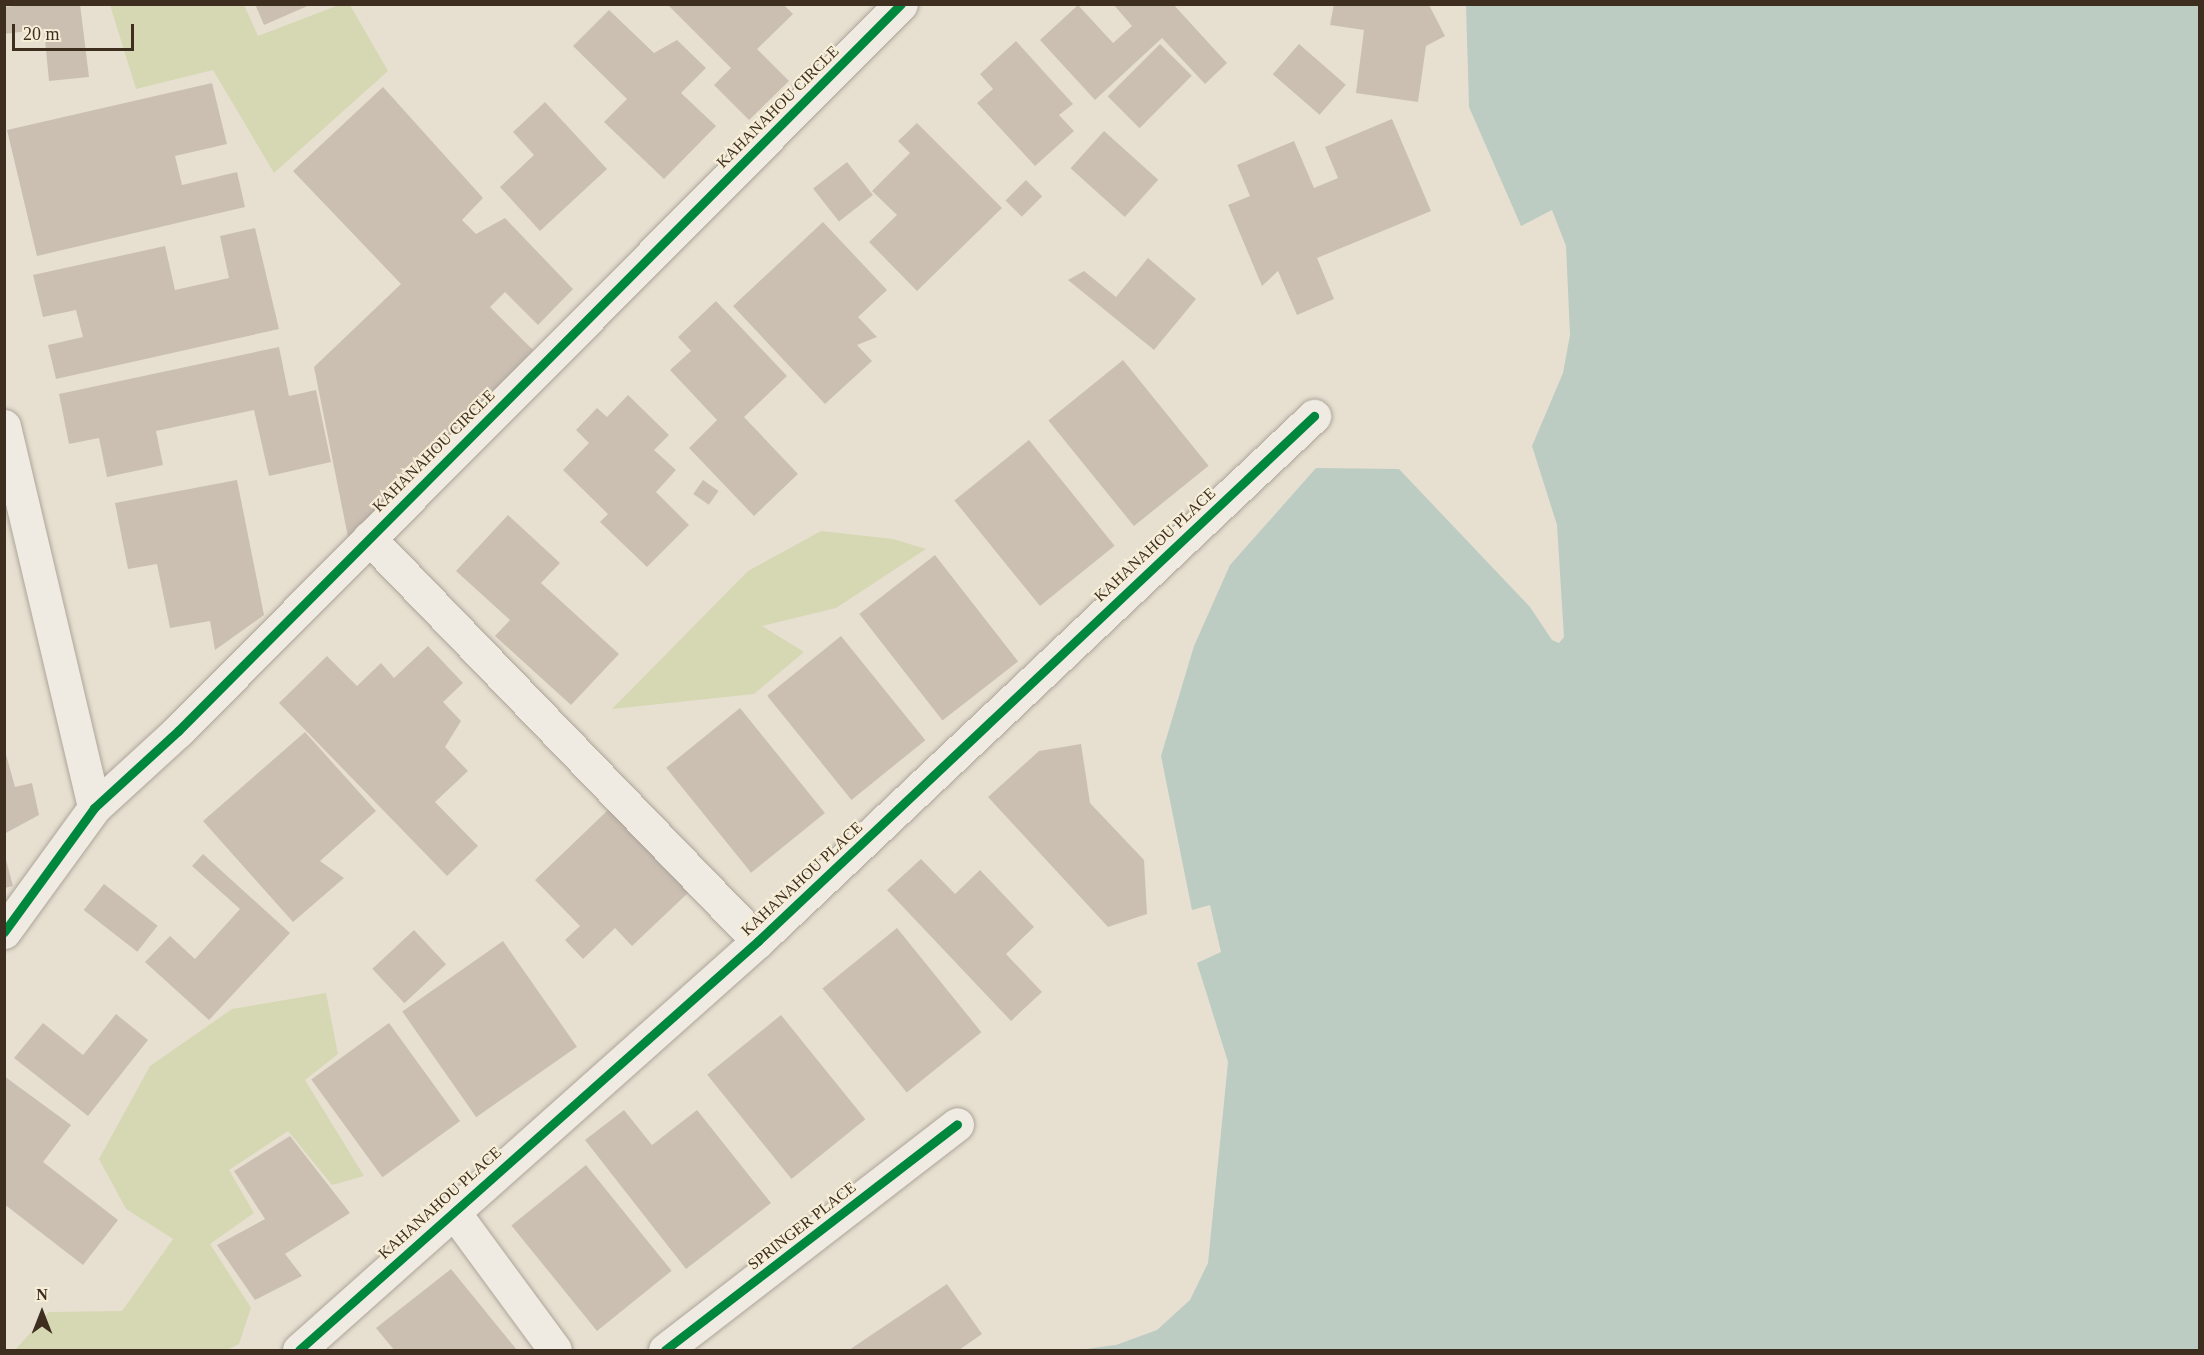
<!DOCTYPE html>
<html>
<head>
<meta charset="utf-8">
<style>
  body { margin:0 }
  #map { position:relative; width:2204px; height:1355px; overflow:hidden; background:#e7e0d1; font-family:"Times New Roman",serif }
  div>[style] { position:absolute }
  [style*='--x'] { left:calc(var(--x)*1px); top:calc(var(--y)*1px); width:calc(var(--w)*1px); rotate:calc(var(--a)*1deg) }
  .green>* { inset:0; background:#d6d7b3 }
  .water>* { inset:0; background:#bcccc2 }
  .building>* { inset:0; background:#cbbfb2; transform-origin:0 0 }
  .roads { filter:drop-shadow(0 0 2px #ada599) drop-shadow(0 0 2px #ada599) }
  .street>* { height:33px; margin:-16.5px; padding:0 16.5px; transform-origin:16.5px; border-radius:16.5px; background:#efebe3 }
  .cycleway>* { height:9px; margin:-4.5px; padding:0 4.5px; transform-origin:4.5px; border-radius:4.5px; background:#00873e }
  span { translate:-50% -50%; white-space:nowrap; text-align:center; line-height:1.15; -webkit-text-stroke:4.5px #f7eed8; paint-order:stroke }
  .street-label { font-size:16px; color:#3d2e20 }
  .frame { position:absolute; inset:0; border:6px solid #3d2e20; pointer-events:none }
  .north { position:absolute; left:12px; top:1283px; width:60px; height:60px; -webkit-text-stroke:4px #f7eed8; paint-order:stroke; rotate:0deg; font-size:16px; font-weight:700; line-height:24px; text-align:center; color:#3d2e20 }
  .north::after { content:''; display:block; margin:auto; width:21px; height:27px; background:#3d2e20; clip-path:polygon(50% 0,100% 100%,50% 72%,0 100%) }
  .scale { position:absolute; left:12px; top:24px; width:122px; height:27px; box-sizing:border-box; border:3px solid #3d2e20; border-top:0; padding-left:8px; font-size:18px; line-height:21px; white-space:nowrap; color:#3d2e20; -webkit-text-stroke:4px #f7eed8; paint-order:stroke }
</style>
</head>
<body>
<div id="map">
  <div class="green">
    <i style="clip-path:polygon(110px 5px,244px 5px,258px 36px,339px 5px,350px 5px,388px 71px,274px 173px,213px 70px,136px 89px)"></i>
    <i style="clip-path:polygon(821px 531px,893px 539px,926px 549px,836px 608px,762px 626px,804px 652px,754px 694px,612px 709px,748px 571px)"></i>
    <i style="clip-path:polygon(326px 993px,338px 1054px,305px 1080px,364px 1176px,332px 1185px,288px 1131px,229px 1170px,254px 1213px,210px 1244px,251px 1308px,239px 1344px,227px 1350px,15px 1350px,49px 1312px,122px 1311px,173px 1239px,126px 1209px,99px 1159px,150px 1066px,232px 1009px)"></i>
  </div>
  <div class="water">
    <i style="clip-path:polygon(1466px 5px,2199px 5px,2199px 1350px,1078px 1350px,1116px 1345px,1157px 1330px,1190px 1300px,1208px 1263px,1228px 1062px,1197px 963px,1221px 952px,1210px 905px,1192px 910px,1161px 756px,1194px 646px,1230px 565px,1316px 468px,1399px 469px,1530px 607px,1552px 640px,1559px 643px,1564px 637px,1557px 525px,1532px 446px,1563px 373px,1570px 335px,1566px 246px,1552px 210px,1521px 226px,1469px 107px)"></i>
  </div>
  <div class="building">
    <i style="clip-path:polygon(30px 4px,80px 4px,89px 77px,49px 81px,44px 29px,4px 34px,4px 7px)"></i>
    <i style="clip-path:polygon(255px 4px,312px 4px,264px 25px)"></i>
    <i style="clip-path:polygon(667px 4px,783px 4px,793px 14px,757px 49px,789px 81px,749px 120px,714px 85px,731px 68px)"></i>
    <i style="clip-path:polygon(1113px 4px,1173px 4px,1227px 63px,1205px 84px,1162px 38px,1095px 100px,1040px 40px,1078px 5px,1113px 43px,1132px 26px)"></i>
    <i style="clip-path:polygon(1334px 4px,1429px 5px,1445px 36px,1426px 46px,1418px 102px,1356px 93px,1364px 30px,1330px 25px)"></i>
    <i style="clip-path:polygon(609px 10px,654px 53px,677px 40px,706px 68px,681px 93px,716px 126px,664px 179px,604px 122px,627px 99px,573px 46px)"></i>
    <i style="clip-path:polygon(1016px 41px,1073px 104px,1059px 115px,1074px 131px,1035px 166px,977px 103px,993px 89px,980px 74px)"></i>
    <i style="left:1160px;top:44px;width:45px;height:74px;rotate:45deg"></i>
    <i style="left:1299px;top:44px;width:62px;height:40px;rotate:41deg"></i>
    <i style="clip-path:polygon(212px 83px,227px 144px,175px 156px,182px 185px,237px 172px,245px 207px,37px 256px,7px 130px)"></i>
    <i style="clip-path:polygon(383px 87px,483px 198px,462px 220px,476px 234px,505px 218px,573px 289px,538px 325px,505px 292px,490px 307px,533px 350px,348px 537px,314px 367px,401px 284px,293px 171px)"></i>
    <i style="clip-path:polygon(545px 102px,607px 169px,540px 231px,500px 187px,534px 155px,513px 132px)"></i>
    <i style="clip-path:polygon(1392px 119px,1431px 211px,1317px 258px,1334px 299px,1297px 315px,1278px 271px,1262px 286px,1228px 205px,1250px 196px,1237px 165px,1294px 141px,1314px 188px,1338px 178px,1325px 147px)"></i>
    <i style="clip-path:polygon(917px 123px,1002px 208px,917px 291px,869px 242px,897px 215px,872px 191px,910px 153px,898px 141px)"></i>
    <i style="left:1104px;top:131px;width:73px;height:50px;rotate:42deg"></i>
    <i style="left:847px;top:162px;width:42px;height:43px;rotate:52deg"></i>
    <i style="left:1026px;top:180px;width:23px;height:29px;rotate:45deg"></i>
    <i style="clip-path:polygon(823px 222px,887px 290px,858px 317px,877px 337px,857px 345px,872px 361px,825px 404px,733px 306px)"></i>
    <i style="clip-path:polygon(255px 228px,279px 329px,56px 379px,48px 345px,83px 337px,76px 310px,43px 317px,33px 275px,165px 246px,175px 290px,229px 278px,220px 236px)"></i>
    <i style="clip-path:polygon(1148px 258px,1196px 299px,1154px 350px,1068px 280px,1084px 271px,1116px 297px)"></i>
    <i style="clip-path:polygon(716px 301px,787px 376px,744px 417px,798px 474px,754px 516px,689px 448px,717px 420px,670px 370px,691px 351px,678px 337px)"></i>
    <i style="clip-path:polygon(279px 347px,289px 396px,316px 390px,331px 462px,269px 476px,254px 410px,156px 431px,163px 465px,107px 477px,99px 438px,69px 444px,59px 394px)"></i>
    <i style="left:1123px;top:360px;width:136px;height:96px;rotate:51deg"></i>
    <i style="clip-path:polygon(628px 395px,669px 435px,654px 450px,676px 470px,656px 492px,689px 525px,647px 567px,600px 522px,608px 514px,563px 470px,589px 443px,576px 430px,597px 408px,607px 417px)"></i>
    <i style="left:1029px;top:440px;width:136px;height:96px;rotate:51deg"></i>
    <i style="clip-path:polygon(237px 480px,264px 615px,215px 650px,210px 621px,170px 628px,157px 564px,128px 569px,115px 503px)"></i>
    <i style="left:703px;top:480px;width:19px;height:17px;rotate:35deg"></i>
    <i style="clip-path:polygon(508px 515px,560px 563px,541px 583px,619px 654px,571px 705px,495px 636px,510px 620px,456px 571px)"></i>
    <i style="left:935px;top:555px;width:135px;height:96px;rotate:52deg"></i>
    <i style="left:841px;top:636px;width:134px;height:95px;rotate:51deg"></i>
    <i style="clip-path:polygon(428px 646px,463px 683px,443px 702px,461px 721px,445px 747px,468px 771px,435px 802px,478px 846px,447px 876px,279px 703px,327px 656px,357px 686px,381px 663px,394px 678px)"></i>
    <i style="left:740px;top:708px;width:135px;height:95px;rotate:51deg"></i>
    <i style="clip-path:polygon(305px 732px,376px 811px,320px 861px,344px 878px,293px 922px,203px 821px)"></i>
    <i style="clip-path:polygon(1081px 744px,1090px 803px,1144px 860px,1147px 914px,1108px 927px,988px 797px,1039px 751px)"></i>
    <i style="clip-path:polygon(4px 747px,15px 787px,32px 783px,39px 815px,4px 834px)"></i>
    <i style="clip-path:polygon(609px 809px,689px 892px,632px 946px,615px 928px,583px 959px,565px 940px,580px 926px,535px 880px)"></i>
    <i style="clip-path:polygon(4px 852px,13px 886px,4px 888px)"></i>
    <i style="clip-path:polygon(203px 854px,290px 933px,209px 1020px,145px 962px,170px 936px,195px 959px,240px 909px,192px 866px)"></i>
    <i style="clip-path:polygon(921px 859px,955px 894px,980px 870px,1034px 927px,1006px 954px,1042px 992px,1011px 1021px,887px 890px)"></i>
    <i style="left:104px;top:884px;width:68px;height:33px;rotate:38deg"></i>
    <i style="left:897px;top:928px;width:134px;height:96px;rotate:51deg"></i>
    <i style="left:414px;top:930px;width:47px;height:57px;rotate:47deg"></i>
    <i style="left:503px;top:941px;width:129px;height:123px;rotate:55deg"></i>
    <i style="clip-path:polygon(116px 1014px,148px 1040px,88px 1116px,14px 1058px,43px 1023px,83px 1055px)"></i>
    <i style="left:781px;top:1015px;width:134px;height:95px;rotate:51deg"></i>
    <i style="left:389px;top:1023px;width:121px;height:96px;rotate:54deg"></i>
    <i style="clip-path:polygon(4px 1076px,71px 1125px,43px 1162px,118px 1220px,83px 1265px,4px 1204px)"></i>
    <i style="clip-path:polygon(624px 1110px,652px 1145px,697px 1110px,771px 1203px,686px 1269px,585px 1140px)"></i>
    <i style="clip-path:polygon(290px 1136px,350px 1213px,285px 1254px,302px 1276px,255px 1300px,217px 1245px,265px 1219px,234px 1171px)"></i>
    <i style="left:586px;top:1165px;width:136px;height:96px;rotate:51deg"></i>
    <i style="clip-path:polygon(451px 1269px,517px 1350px,394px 1350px,376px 1328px)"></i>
    <i style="clip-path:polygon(947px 1284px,982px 1334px,959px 1350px,849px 1350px)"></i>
  </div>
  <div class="roads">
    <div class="street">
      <i style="--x:4;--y:426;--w:392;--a:76.7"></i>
      <i style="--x:369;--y:538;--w:560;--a:46.01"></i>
      <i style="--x:4;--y:932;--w:153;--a:-54"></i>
      <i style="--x:94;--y:808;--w:114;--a:-42.5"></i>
      <i style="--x:178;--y:731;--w:1025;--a:-45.16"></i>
      <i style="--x:453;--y:1211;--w:172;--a:53.7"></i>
      <i style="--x:299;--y:1350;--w:615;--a:-41.7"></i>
      <i style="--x:758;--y:941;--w:765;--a:-43.36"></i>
      <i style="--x:665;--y:1350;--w:369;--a:-37.7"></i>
    </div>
  </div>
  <div class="cycleway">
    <i style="--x:4;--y:932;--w:153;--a:-54"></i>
    <i style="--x:94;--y:808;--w:114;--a:-42.5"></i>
    <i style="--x:178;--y:731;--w:1025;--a:-45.16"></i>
    <i style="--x:299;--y:1350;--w:615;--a:-41.7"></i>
    <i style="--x:758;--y:941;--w:765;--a:-43.36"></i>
    <i style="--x:665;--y:1350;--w:369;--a:-37.7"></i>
  </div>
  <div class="street-label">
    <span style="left:778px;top:107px;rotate:-45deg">KAHANAHOU CIRCLE</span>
    <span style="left:434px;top:451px;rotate:-45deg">KAHANAHOU CIRCLE</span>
    <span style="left:1155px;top:545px;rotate:-43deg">KAHANAHOU PLACE</span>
    <span style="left:802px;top:879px;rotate:-43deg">KAHANAHOU PLACE</span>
    <span style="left:440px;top:1203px;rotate:-42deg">KAHANAHOU PLACE</span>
    <span style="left:802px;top:1226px;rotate:-38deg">SPRINGER PLACE</span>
  </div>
  <div class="frame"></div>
  <div class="north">N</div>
  <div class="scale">20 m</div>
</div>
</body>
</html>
